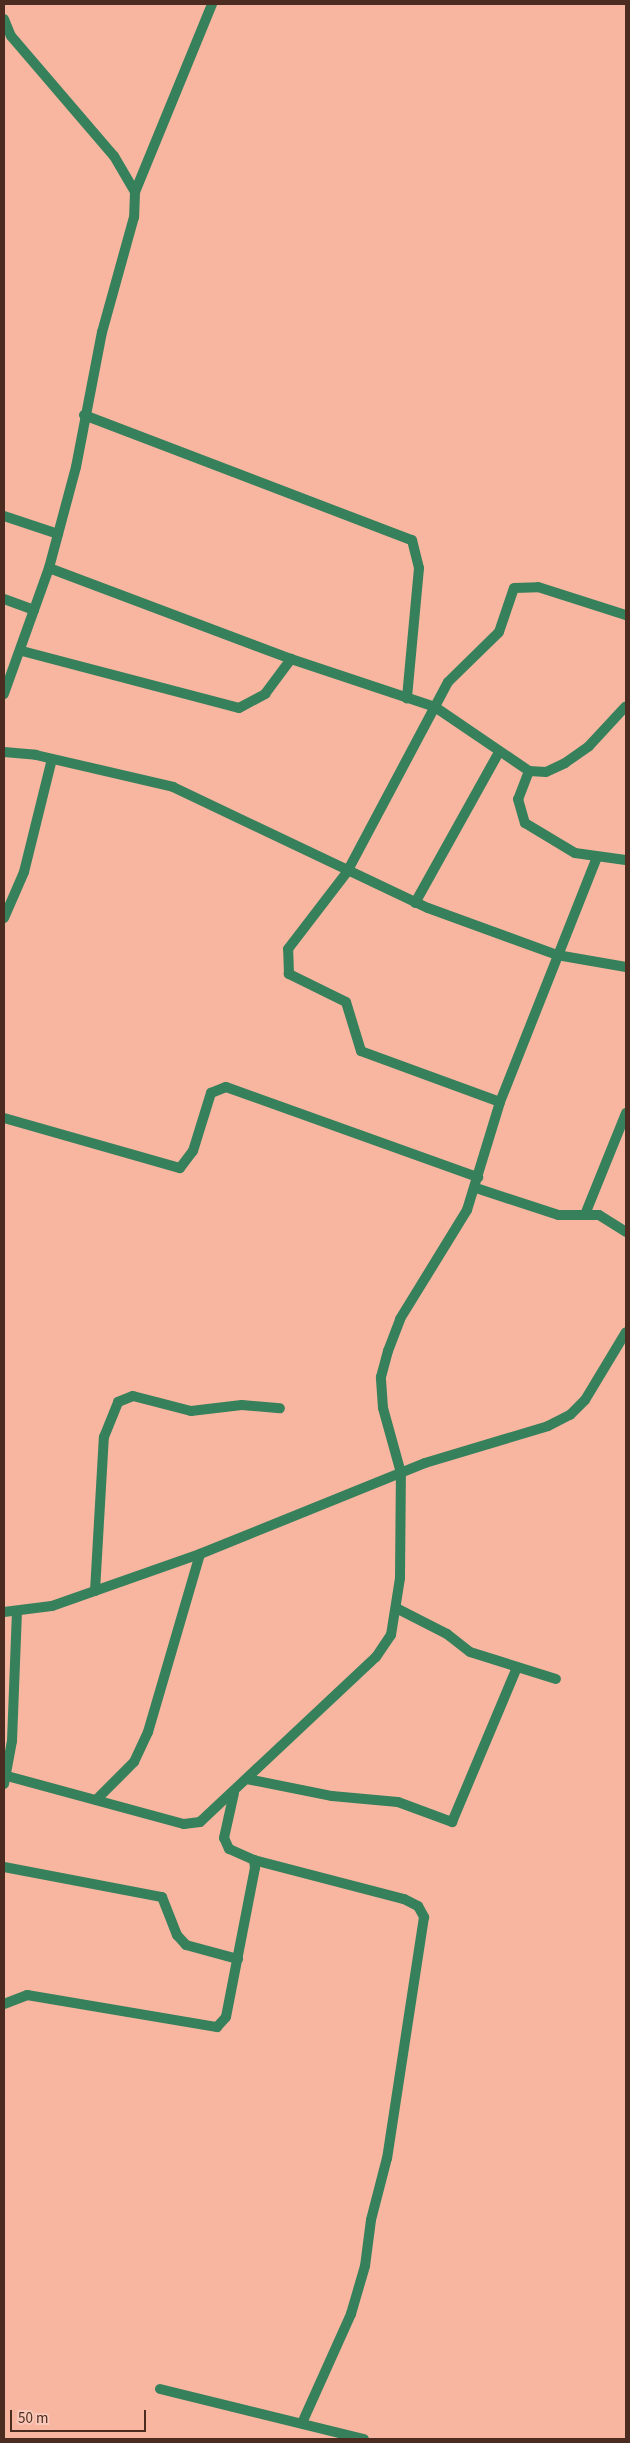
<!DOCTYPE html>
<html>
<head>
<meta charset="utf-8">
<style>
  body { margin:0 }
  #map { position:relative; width:630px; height:2443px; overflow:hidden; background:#f8b6a1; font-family:"Source Sans 3",sans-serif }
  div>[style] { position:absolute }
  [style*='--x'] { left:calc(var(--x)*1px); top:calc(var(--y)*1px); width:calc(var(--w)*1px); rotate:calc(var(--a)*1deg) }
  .minor>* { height:10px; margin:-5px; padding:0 5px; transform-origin:5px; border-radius:5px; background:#36815b }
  span { translate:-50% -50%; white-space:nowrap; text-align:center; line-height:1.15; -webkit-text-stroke:4px #fac8b8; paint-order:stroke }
  .frame { position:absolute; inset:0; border:5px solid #4c2c21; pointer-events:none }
  .scale { position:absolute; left:10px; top:2410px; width:136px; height:22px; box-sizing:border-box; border:2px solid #4c2c21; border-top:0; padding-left:6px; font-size:15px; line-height:18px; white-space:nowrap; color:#4c2c21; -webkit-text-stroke:4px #fac8b8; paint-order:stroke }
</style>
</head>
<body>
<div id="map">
  <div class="minor">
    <i style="--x:4;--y:19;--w:18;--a:68"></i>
    <i style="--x:11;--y:36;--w:158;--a:49.4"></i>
    <i style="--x:114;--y:156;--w:42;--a:59.7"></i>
    <i style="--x:135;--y:192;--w:25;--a:92"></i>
    <i style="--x:134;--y:217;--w:119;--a:105.5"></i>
    <i style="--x:102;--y:332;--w:137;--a:100.9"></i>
    <i style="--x:76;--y:467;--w:105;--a:105"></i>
    <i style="--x:49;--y:568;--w:134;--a:109.7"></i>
    <i style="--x:135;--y:192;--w:203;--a:-67.7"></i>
    <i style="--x:84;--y:415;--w:351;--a:20.9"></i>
    <i style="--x:412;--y:540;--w:29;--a:76"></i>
    <i style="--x:419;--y:568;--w:131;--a:95.3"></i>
    <i style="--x:4;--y:516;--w:57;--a:18.4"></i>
    <i style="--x:49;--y:568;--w:259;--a:20.6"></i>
    <i style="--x:291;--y:659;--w:152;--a:18.4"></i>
    <i style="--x:435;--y:707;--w:114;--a:34.2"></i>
    <i style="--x:529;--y:771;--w:17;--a:3"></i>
    <i style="--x:546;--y:772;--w:21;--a:-25"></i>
    <i style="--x:565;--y:763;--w:29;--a:-35"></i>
    <i style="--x:589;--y:746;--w:54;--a:-47.2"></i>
    <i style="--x:4;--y:599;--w:32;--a:20"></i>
    <i style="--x:22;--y:651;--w:224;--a:14.7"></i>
    <i style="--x:239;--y:708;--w:30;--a:-28"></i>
    <i style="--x:265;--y:694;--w:44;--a:-53.4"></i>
    <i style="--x:4;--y:752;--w:32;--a:5"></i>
    <i style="--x:36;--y:755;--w:141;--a:13.1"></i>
    <i style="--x:173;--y:787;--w:282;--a:25.4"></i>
    <i style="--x:428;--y:908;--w:137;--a:20"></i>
    <i style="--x:557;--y:955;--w:70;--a:9.9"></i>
    <i style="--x:529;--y:771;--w:30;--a:111"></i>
    <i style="--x:518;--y:799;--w:25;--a:74"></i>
    <i style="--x:525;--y:823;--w:58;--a:31"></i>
    <i style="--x:575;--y:853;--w:51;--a:7.8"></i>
    <i style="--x:415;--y:903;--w:173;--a:-60.9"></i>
    <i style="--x:4;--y:918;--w:50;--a:-66.5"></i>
    <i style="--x:24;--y:872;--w:116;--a:-76.1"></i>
    <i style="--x:500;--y:1102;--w:148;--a:-159.9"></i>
    <i style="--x:361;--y:1051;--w:51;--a:-107"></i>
    <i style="--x:346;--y:1002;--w:64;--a:-153.8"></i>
    <i style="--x:289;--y:974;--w:25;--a:-92"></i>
    <i style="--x:288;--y:949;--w:97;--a:-52.5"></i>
    <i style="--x:347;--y:872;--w:215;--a:-62"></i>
    <i style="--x:448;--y:682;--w:71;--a:-44.4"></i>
    <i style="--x:499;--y:632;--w:46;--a:-71.2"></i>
    <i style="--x:514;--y:588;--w:24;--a:-2"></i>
    <i style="--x:538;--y:587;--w:92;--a:17.7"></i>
    <i style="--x:4;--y:1118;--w:183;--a:15.9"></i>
    <i style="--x:180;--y:1168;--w:21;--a:-53"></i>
    <i style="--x:193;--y:1151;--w:61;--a:-72.8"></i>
    <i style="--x:211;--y:1093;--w:16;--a:-22"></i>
    <i style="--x:226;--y:1087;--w:268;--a:19.7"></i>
    <i style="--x:476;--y:1188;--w:86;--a:18.2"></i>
    <i style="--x:558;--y:1215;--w:41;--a:0"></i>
    <i style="--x:599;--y:1215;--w:32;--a:32"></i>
    <i style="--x:586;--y:1212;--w:107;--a:-68"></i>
    <i style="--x:95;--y:1591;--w:154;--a:-86.7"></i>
    <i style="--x:104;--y:1437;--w:38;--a:-68"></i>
    <i style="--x:118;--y:1402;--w:16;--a:-22"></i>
    <i style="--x:133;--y:1396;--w:60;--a:14.5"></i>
    <i style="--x:191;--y:1411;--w:51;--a:-6.7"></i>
    <i style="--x:242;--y:1405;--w:38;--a:5"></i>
    <i style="--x:398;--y:1609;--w:55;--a:27"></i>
    <i style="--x:447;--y:1634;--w:29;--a:38"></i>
    <i style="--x:470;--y:1652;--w:90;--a:17.4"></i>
    <i style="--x:4;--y:1612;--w:48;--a:-7.1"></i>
    <i style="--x:52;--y:1606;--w:157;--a:-19.4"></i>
    <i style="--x:200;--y:1554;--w:243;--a:-22"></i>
    <i style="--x:425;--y:1463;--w:128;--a:-16.7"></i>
    <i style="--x:548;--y:1426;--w:25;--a:-27"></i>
    <i style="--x:570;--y:1415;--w:21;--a:-45"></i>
    <i style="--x:585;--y:1400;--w:79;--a:-58.9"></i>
    <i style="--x:7;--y:1776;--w:183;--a:15.2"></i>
    <i style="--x:184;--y:1824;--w:16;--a:-7"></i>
    <i style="--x:200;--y:1822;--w:241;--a:-43.2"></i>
    <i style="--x:376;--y:1657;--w:27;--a:-56"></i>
    <i style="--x:391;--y:1635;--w:58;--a:-81"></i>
    <i style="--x:400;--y:1578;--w:105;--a:-89.5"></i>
    <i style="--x:401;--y:1473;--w:67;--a:-105.5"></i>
    <i style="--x:383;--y:1408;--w:31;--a:-94"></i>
    <i style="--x:381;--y:1377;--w:27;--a:-75"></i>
    <i style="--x:388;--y:1351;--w:34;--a:-69"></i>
    <i style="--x:400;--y:1319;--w:128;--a:-58.4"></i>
    <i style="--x:467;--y:1210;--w:113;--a:-73"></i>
    <i style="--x:500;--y:1102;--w:261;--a:-68.4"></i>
    <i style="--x:247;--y:1779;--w:87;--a:11.3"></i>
    <i style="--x:332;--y:1796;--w:66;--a:5.2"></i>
    <i style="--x:398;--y:1802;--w:58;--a:20.3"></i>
    <i style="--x:452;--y:1822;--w:168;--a:-67.2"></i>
    <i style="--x:4;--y:1784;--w:44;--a:-79.5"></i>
    <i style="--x:12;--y:1741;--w:129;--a:-87.8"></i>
    <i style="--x:96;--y:1800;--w:54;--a:-45"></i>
    <i style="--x:134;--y:1762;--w:33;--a:-65"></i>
    <i style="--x:148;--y:1732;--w:185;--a:-73.7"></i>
    <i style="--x:254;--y:1860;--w:155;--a:14.6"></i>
    <i style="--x:404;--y:1899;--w:16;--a:27"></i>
    <i style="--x:418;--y:1906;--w:13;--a:61"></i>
    <i style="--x:424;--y:1917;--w:244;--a:98.7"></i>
    <i style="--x:387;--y:2158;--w:64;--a:104.5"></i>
    <i style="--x:371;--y:2220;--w:46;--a:97.4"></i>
    <i style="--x:365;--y:2266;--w:50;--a:106.3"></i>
    <i style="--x:351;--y:2314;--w:120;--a:114.2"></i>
    <i style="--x:4;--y:1867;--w:161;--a:10.8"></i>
    <i style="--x:162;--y:1897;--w:41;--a:68.5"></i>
    <i style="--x:177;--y:1935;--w:13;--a:48"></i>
    <i style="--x:186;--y:1945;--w:54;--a:15.1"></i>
    <i style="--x:4;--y:2004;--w:25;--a:-21"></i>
    <i style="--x:27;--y:1995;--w:193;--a:9.6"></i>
    <i style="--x:217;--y:2027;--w:13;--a:-48"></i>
    <i style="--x:226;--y:2017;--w:152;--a:-79"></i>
    <i style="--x:255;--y:1868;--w:8;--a:-97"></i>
    <i style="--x:254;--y:1860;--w:27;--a:-156"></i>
    <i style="--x:229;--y:1849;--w:12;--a:-114"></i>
    <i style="--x:224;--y:1838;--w:46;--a:-77.5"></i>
    <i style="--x:160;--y:2389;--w:210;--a:13.8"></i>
  </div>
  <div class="frame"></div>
  <div class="scale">50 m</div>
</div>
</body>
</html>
